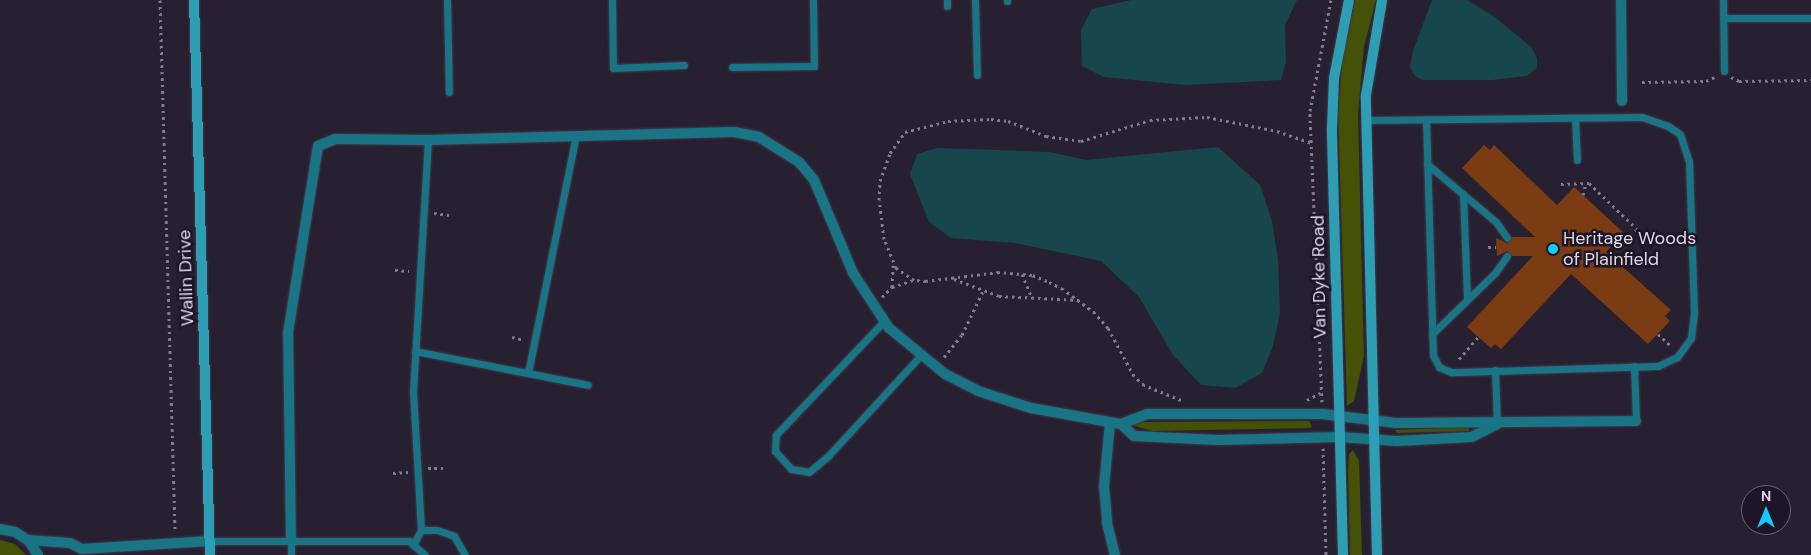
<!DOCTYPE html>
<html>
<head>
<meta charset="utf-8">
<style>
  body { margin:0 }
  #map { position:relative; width:1811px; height:555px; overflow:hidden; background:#272031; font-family:"DM Sans",sans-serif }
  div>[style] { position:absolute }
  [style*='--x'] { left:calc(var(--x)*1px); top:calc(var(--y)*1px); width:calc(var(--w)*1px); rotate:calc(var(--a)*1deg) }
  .green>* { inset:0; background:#455106 }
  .water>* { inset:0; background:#18464d }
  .building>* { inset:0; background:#7b3c14 }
  .path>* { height:3px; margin-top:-1.5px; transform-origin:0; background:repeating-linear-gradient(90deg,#827c8b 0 2.5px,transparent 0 6.5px) }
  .roads { filter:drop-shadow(0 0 1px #413a4a) drop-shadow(0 0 1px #413a4a) }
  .lane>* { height:7px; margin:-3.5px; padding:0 3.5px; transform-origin:3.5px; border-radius:3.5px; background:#197485 }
  .street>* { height:10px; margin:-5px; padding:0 5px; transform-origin:5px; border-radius:5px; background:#197485 }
  .secondary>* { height:10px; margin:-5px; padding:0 5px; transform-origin:5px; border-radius:5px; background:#2e9eb4 }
  .dots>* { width:14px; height:14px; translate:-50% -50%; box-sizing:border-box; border:2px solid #1e1627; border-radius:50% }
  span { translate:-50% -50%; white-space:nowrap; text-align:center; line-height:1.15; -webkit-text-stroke:5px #1e1627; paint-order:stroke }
  .poi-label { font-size:18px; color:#ded9e5 }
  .left { translate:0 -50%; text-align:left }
  .street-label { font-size:18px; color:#ded9e5 }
  .north { position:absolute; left:1741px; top:485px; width:50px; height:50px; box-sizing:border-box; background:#1e1627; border:1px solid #6b6473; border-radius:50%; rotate:0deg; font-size:14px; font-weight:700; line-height:20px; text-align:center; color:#ded9e5 }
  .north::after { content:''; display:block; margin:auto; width:18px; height:22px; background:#14cafb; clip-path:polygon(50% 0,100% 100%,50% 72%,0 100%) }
</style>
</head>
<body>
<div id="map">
  <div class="green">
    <i style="clip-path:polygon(1355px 0,1376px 0,1364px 47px,1358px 113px,1364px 356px,1354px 401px,1347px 406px,1338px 111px,1343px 54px)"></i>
    <i style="clip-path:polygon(1309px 421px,1312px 427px,1309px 428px,1152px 431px,1132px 425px,1143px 422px)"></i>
    <i style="clip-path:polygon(1469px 427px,1469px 431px,1397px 433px,1395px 430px)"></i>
    <i style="clip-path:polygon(1353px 450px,1359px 461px,1362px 555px,1350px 555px,1348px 471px,1349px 454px)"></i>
    <i style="clip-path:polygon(0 540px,15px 544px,26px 555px,0 555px)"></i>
  </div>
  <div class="water">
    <i style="clip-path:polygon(1131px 0,1297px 0,1285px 25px,1286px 62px,1281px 80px,1185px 85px,1104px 77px,1082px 66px,1081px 30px,1092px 9px)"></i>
    <i style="clip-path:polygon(1432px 0,1467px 0,1495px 17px,1531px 47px,1537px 58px,1537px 68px,1527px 76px,1493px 80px,1422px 80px,1415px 76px,1410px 67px,1413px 51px)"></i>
    <i style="clip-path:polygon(1218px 147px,1260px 185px,1272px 221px,1278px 259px,1280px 313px,1273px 346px,1262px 373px,1235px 388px,1201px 385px,1173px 355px,1139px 297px,1101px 261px,1015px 243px,951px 238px,929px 222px,910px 174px,917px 154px,937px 148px,1050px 152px,1086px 160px)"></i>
  </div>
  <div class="building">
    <i style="clip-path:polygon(1484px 145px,1490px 150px,1494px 145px,1557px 205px,1574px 187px,1624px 233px,1606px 252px,1671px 310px,1665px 316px,1670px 321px,1648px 344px,1571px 274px,1501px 349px,1495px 344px,1491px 348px,1467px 327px,1533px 256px,1512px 256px,1507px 251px,1497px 256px,1496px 238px,1507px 243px,1512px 237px,1535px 237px,1462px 168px)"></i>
  </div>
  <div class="path">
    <i style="--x:160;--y:0;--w:532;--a:88.38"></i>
    <i style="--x:1731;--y:77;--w:9;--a:27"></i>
    <i style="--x:1739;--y:81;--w:72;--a:-0.8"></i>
    <i style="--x:1642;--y:82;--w:64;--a:-0.9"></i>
    <i style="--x:1706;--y:81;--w:10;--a:-24"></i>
    <i style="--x:1561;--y:184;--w:28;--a:-2"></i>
    <i style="--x:1589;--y:183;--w:66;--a:43.8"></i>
    <i style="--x:1637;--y:229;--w:13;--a:135"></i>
    <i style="--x:1583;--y:195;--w:12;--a:-76"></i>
    <i style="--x:434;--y:213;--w:15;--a:8"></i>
    <i style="--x:1488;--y:247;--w:8;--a:0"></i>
    <i style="--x:395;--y:270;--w:14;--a:4"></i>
    <i style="--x:1022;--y:274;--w:25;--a:67"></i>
    <i style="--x:954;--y:279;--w:48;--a:20.7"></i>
    <i style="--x:999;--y:296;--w:80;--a:2.9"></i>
    <i style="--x:892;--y:287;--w:22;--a:-87"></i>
    <i style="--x:882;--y:297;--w:14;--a:-45"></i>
    <i style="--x:892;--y:287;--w:23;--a:-18"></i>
    <i style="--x:1658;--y:334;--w:19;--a:43"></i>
    <i style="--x:512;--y:337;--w:12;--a:14"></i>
    <i style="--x:944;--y:357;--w:28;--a:-51"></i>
    <i style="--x:962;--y:335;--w:49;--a:-64.5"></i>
    <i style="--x:1459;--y:359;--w:29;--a:-49"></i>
    <i style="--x:1181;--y:400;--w:40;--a:-158"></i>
    <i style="--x:1144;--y:385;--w:13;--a:-138"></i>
    <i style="--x:1134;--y:376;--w:55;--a:-118.4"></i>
    <i style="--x:1108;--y:328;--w:20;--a:-131"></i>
    <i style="--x:1095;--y:313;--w:40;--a:-143"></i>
    <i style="--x:1063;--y:289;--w:18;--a:-153"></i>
    <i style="--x:1047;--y:281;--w:16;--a:-158"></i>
    <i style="--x:1032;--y:275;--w:33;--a:-175"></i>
    <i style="--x:999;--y:272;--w:74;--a:173"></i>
    <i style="--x:926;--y:281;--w:12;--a:-175"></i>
    <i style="--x:914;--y:280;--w:22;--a:-146"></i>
    <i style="--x:896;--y:268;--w:31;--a:-112"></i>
    <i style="--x:884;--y:239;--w:39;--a:-97"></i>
    <i style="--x:879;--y:200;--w:19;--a:-87"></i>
    <i style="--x:880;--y:181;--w:30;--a:-70"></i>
    <i style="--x:890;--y:153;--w:26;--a:-54"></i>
    <i style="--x:905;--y:132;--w:44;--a:-14.3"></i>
    <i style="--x:948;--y:121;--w:43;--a:-2.7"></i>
    <i style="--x:991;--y:119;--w:17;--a:7"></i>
    <i style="--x:1008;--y:121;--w:41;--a:21.5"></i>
    <i style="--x:1046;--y:136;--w:35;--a:8"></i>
    <i style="--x:1081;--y:141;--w:72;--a:-16.9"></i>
    <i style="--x:1150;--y:120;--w:57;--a:-3"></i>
    <i style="--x:1207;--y:117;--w:71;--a:11.3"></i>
    <i style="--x:1277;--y:131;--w:36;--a:19"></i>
    <i style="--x:1307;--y:400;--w:17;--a:-28"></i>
    <i style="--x:1322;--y:402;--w:291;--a:-92.4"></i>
    <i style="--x:1310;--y:111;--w:113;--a:-79.3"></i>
    <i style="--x:1323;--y:448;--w:107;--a:88.4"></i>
    <i style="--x:428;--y:468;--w:15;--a:0"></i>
    <i style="--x:393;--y:473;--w:15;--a:-4"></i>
  </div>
  <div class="roads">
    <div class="lane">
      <i style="--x:447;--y:0;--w:92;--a:88.8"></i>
      <i style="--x:612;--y:0;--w:68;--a:89.2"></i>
      <i style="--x:613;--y:68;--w:71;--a:-2.4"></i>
      <i style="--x:975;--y:0;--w:75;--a:88.5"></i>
      <i style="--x:1007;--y:0;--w:1;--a:90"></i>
      <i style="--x:1723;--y:0;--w:71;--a:89.2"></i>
      <i style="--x:947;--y:6;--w:6;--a:-90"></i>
      <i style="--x:1723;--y:18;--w:88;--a:0"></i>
      <i style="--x:732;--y:67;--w:82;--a:-0.7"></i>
      <i style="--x:814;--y:66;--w:66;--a:-90.9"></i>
      <i style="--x:1575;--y:118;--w:42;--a:87.3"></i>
      <i style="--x:1366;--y:120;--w:276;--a:-0.6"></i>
      <i style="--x:1642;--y:117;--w:28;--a:19"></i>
      <i style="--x:1668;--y:126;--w:14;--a:34"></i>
      <i style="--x:1680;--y:134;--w:28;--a:72"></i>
      <i style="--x:1689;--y:161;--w:152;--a:88.1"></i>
      <i style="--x:1694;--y:313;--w:25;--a:97"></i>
      <i style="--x:1691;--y:338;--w:24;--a:126"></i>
      <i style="--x:1677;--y:357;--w:21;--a:155"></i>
      <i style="--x:1658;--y:366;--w:207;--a:178.3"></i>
      <i style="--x:1451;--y:372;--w:13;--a:-157"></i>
      <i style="--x:1439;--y:367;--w:13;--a:-117"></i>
      <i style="--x:1433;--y:355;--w:234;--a:-91.7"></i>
      <i style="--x:1427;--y:164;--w:90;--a:40"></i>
      <i style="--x:1496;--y:222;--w:19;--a:55"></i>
      <i style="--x:1463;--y:194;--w:105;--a:87.8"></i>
      <i style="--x:884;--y:321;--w:157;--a:133.5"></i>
      <i style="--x:776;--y:435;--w:16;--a:94"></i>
      <i style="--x:775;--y:451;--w:24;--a:48"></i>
      <i style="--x:791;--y:469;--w:18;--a:9"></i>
      <i style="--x:809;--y:472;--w:26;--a:-40"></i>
      <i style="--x:829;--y:455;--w:134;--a:-47.4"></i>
      <i style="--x:1432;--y:334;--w:88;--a:-44.1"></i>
      <i style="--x:1495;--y:273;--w:21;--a:-55"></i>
      <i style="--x:415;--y:351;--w:176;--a:11.1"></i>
      <i style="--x:1634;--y:366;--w:55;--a:87.9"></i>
      <i style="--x:1495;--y:370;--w:54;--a:87.9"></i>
      <i style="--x:528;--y:373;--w:242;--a:-78.6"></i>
      <i style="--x:421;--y:530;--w:138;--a:-93.3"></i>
      <i style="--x:413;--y:392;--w:252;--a:-86.6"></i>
      <i style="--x:210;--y:541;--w:199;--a:0"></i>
      <i style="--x:409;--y:541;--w:21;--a:41"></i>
      <i style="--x:291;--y:542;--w:13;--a:90"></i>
      <i style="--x:413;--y:545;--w:17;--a:-62"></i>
      <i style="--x:421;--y:530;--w:16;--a:0"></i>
      <i style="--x:437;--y:530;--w:18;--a:19"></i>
      <i style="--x:454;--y:536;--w:22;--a:60"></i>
    </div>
    <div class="street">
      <i style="--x:1621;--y:0;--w:101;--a:89.4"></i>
      <i style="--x:1110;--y:423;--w:63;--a:95.4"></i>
      <i style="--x:1104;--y:486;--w:37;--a:85"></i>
      <i style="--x:1107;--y:523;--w:33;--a:76"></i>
      <i style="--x:1121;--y:424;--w:18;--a:43"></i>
      <i style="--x:1134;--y:436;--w:84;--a:2.7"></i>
      <i style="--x:1218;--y:440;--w:121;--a:-1.4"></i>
      <i style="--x:1339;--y:437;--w:58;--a:3.9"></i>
      <i style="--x:1397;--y:441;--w:75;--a:-3.1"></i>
      <i style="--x:1472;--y:437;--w:28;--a:-27"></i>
      <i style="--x:0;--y:529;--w:15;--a:11"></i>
      <i style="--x:15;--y:532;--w:15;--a:32"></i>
      <i style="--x:28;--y:540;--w:18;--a:56"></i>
      <i style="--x:28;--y:540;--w:42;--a:4.1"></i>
      <i style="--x:70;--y:543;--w:13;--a:27"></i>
      <i style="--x:291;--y:542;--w:209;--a:-90.8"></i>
      <i style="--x:288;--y:333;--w:189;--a:-80.9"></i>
      <i style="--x:318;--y:146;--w:18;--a:-22"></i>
      <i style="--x:335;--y:139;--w:93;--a:0.6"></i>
      <i style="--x:428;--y:140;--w:306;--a:-1.5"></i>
      <i style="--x:734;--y:132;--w:25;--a:11"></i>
      <i style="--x:759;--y:137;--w:47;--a:32"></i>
      <i style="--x:799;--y:162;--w:23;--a:50"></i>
      <i style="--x:814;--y:180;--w:101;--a:67.2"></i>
      <i style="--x:853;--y:273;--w:66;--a:56.8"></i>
      <i style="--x:889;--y:328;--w:72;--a:39.4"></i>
      <i style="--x:945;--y:374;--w:37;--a:27"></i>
      <i style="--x:978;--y:391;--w:56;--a:17.8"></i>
      <i style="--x:1031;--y:408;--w:91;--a:10.1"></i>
      <i style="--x:1121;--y:424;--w:28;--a:-21"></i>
      <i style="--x:1147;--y:414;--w:175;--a:0"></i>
      <i style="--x:1322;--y:414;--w:75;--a:6.9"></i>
      <i style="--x:1396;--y:423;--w:240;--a:-0.5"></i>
      <i style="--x:82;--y:549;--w:128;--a:-3.6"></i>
    </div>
    <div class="secondary">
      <i style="--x:194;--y:0;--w:555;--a:88.35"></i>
      <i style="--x:1343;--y:555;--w:427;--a:-91.5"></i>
      <i style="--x:1332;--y:128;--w:50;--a:-87.7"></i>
      <i style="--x:1334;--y:78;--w:79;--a:-79.1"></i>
      <i style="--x:1377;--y:555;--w:460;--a:-91.4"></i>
      <i style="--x:1366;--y:95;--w:96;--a:-80.4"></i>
    </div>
  </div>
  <div class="dots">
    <i style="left:1553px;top:249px;background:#14cafb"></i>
  </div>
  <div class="poi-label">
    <span class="left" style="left:1563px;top:249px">Heritage Woods<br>of Plainfield</span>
  </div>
  <div class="street-label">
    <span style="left:1319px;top:277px;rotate:-91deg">Van Dyke Road</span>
    <span style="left:186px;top:278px;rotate:-92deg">Wallin Drive</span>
  </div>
  <div class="north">N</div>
</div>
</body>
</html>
